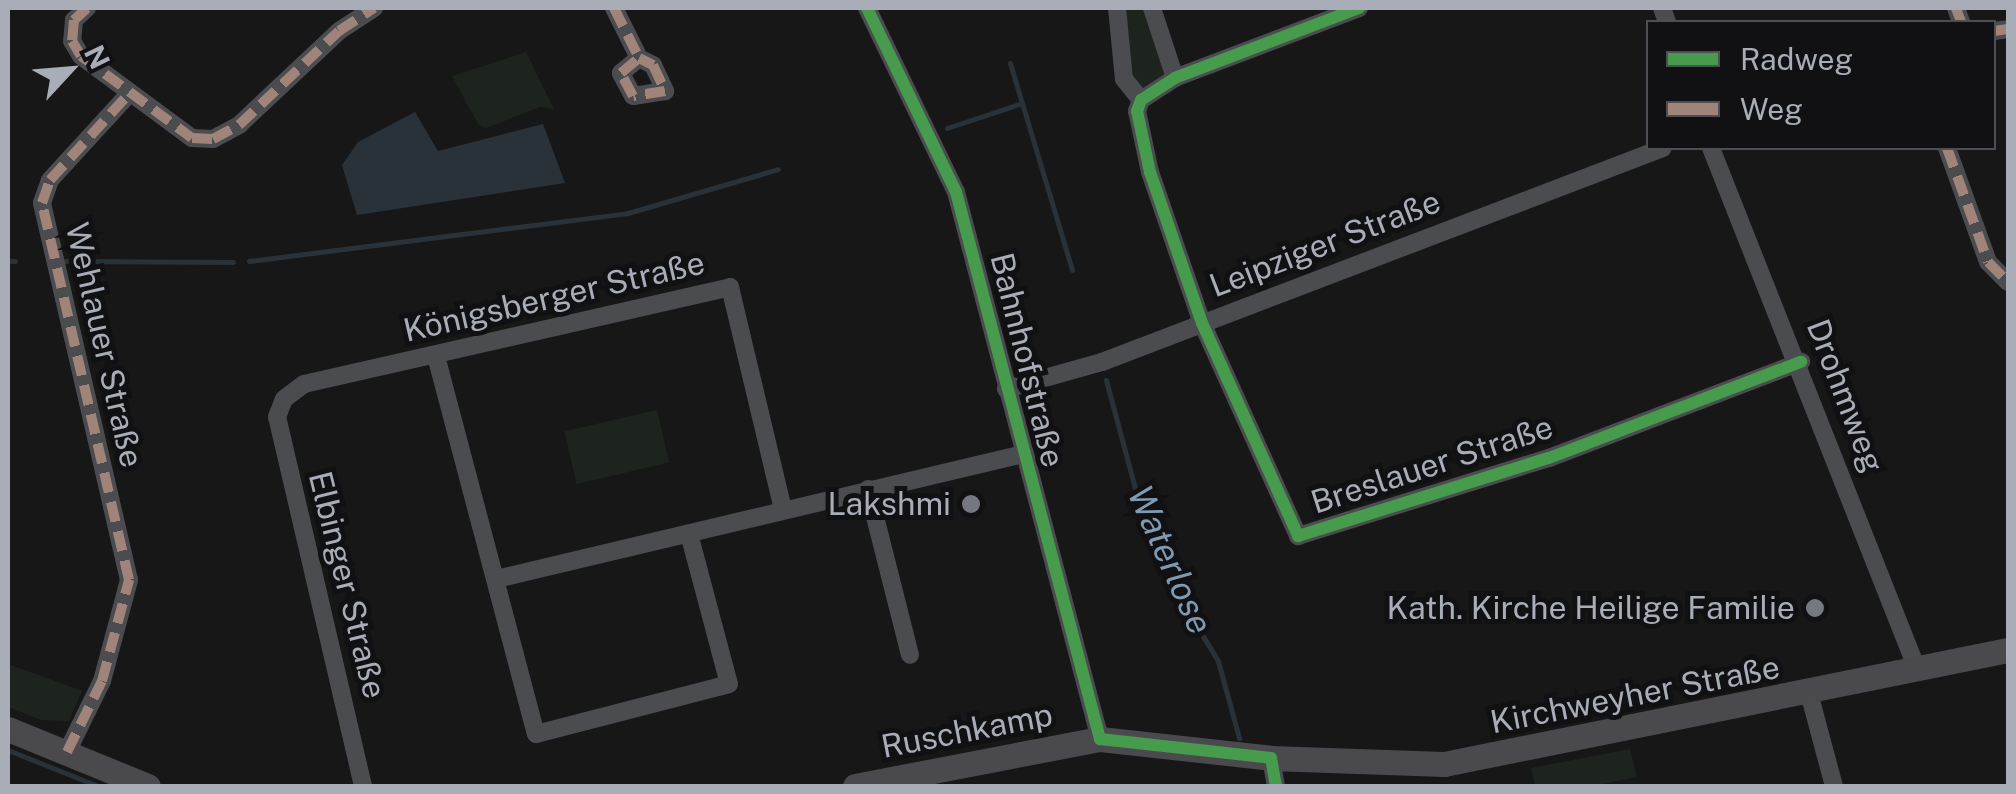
<!DOCTYPE html>
<html>
<head>
<meta charset="utf-8">
<style>
  body { margin:0 }
  #map { position:relative; width:2016px; height:794px; overflow:hidden; background:#171717; font-family:"Public Sans",sans-serif }
  div>[style] { position:absolute }
  [style*='--x'] { left:calc(var(--x)*1px); top:calc(var(--y)*1px); width:calc(var(--w)*1px); rotate:calc(var(--a)*1deg) }
  .green>* { inset:0; background:#1d241e; transform-origin:0 0 }
  .water>* { inset:0; background:#2a3239 }
  .stream>* { height:5px; margin:-2.5px; padding:0 2.5px; transform-origin:2.5px; border-radius:2.5px; background:#2a3239 }
  .minor>* { height:18px; margin:-9px; padding:0 9px; transform-origin:9px; border-radius:9px; background:#4b4c50 }
  .secondary>* { height:25px; margin:-12.5px; padding:0 12.5px; transform-origin:12.5px; border-radius:12.5px; background:#4a4a4e }
  .quiet>* { height:10px; margin-top:-5px; transform-origin:0; background:repeating-linear-gradient(90deg,#a18479 0 20px,transparent 0 30px) }
  .cycleway>* { height:12px; margin:-6px; padding:0 6px; transform-origin:6px; border-radius:6px; background:#469c4c }
  .dots>* { width:28px; height:28px; translate:-50% -50%; box-sizing:border-box; border:5px solid #111113; border-radius:50% }
  span { translate:-50% -50%; white-space:nowrap; text-align:center; line-height:1.15; -webkit-text-stroke:10px #111113; paint-order:stroke }
  .street-label { font-size:32px; color:#a8adb8 }
  .poi-label { font-size:32px; color:#a8adb8 }
  .right { translate:-100% -50%; text-align:right }
  .water-label { font-size:35px; color:#7f9bb3; font-style:italic }
  .frame { position:absolute; inset:0; border:10px solid #a8adb8; pointer-events:none }
  .legend { position:absolute; left:1646px; top:20px; width:350px; height:130px; box-sizing:border-box; background:#111113; border:2px solid #4d4f55; margin:0; padding:12px 18px; list-style:none; font-size:30px; color:#a8adb8 }
  .legend li { display:flex; align-items:center; gap:20px; height:50px }
  .legend b { width:50px; border:2px solid #4d4f55 }
  .north { position:absolute; left:20px; top:20px; width:100px; height:100px; -webkit-text-stroke:8px #111113; paint-order:stroke; rotate:64deg; font-size:28px; font-weight:700; line-height:40px; text-align:center; color:#a8adb8 }
  .north::after { content:''; display:block; margin:auto; width:35px; height:45px; background:#a8adb8; clip-path:polygon(50% 0,100% 100%,50% 72%,0 100%) }
</style>
</head>
<body>
<div id="map">
  <div class="green">
    <i style="clip-path:polygon(1123px 8px,1149px 8px,1170px 73px,1139px 91px,1128px 78px)"></i>
    <i style="clip-path:polygon(526px 52px,554px 109px,540px 107px,486px 128px,478px 124px,452px 76px)"></i>
    <i style="left:657px;top:410px;width:54px;height:95px;rotate:77deg"></i>
    <i style="clip-path:polygon(8px 664px,82px 691px,69px 721px,41px 720px,8px 707px)"></i>
    <i style="clip-path:polygon(1630px 749px,1637px 777px,1592px 786px,1535px 786px,1531px 768px)"></i>
  </div>
  <div class="water">
    <i style="clip-path:polygon(415px 112px,438px 151px,543px 124px,565px 183px,357px 215px,342px 165px,358px 142px)"></i>
  </div>
  <div class="stream">
    <i style="--x:1010;--y:63;--w:216;--a:73.3"></i>
    <i style="--x:947;--y:128;--w:79;--a:-18.4"></i>
    <i style="--x:8;--y:261;--w:7;--a:0"></i>
    <i style="--x:62;--y:261;--w:171;--a:0.3"></i>
    <i style="--x:249;--y:261;--w:382;--a:-7.2"></i>
    <i style="--x:628;--y:213;--w:156;--a:-16.3"></i>
    <i style="--x:1106;--y:380;--w:131;--a:75"></i>
    <i style="--x:1140;--y:507;--w:94;--a:66.7"></i>
    <i style="--x:1177;--y:593;--w:79;--a:58.9"></i>
    <i style="--x:1218;--y:661;--w:80;--a:74.7"></i>
    <i style="--x:8;--y:750;--w:97;--a:21.8"></i>
  </div>
  <div class="minor">
    <i style="--x:87;--y:8;--w:18;--a:137"></i>
    <i style="--x:74;--y:20;--w:21;--a:95"></i>
    <i style="--x:72;--y:41;--w:17;--a:59"></i>
    <i style="--x:81;--y:56;--w:138;--a:36.5"></i>
    <i style="--x:192;--y:138;--w:21;--a:3"></i>
    <i style="--x:213;--y:139;--w:30;--a:-28"></i>
    <i style="--x:239;--y:125;--w:137;--a:-43.2"></i>
    <i style="--x:339;--y:31;--w:42;--a:-33.3"></i>
    <i style="--x:614;--y:8;--w:56;--a:63.4"></i>
    <i style="--x:867;--y:8;--w:204;--a:64.2"></i>
    <i style="--x:956;--y:192;--w:566;--a:75.25"></i>
    <i style="--x:1117;--y:8;--w:71;--a:84.4"></i>
    <i style="--x:1124;--y:79;--w:27;--a:51"></i>
    <i style="--x:1152;--y:8;--w:74;--a:71.8"></i>
    <i style="--x:1359;--y:8;--w:197;--a:159.2"></i>
    <i style="--x:1175;--y:78;--w:40;--a:147.1"></i>
    <i style="--x:1141;--y:100;--w:12;--a:110"></i>
    <i style="--x:1137;--y:111;--w:62;--a:78"></i>
    <i style="--x:1150;--y:172;--w:160;--a:71"></i>
    <i style="--x:1202;--y:323;--w:234;--a:65.7"></i>
    <i style="--x:1298;--y:536;--w:263;--a:-17.3"></i>
    <i style="--x:1549;--y:458;--w:270;--a:-20.9"></i>
    <i style="--x:1662;--y:8;--w:15;--a:70"></i>
    <i style="--x:1956;--y:8;--w:15;--a:70"></i>
    <i style="--x:1994;--y:31;--w:14;--a:-8"></i>
    <i style="--x:639;--y:58;--w:16;--a:27"></i>
    <i style="--x:653;--y:65;--w:29;--a:65"></i>
    <i style="--x:665;--y:91;--w:32;--a:171"></i>
    <i style="--x:633;--y:96;--w:26;--a:-118"></i>
    <i style="--x:621;--y:73;--w:23;--a:-40"></i>
    <i style="--x:1711;--y:148;--w:560;--a:68.43"></i>
    <i style="--x:1947;--y:148;--w:121;--a:70.2"></i>
    <i style="--x:1988;--y:262;--w:28;--a:45"></i>
    <i style="--x:436;--y:356;--w:391;--a:75.2"></i>
    <i style="--x:536;--y:734;--w:199;--a:-14.5"></i>
    <i style="--x:729;--y:684;--w:155;--a:-104.9"></i>
    <i style="--x:1006;--y:389;--w:100;--a:-15.7"></i>
    <i style="--x:1102;--y:362;--w:600;--a:-20.88"></i>
    <i style="--x:868;--y:489;--w:171;--a:75.8"></i>
    <i style="--x:496;--y:579;--w:542;--a:-13.34"></i>
    <i style="--x:1809;--y:693;--w:96;--a:75"></i>
    <i style="--x:67;--y:752;--w:79;--a:-63.8"></i>
    <i style="--x:102;--y:681;--w:105;--a:-75"></i>
    <i style="--x:129;--y:580;--w:387;--a:-103"></i>
    <i style="--x:42;--y:203;--w:24;--a:-71"></i>
    <i style="--x:50;--y:180;--w:115;--a:-47.5"></i>
    <i style="--x:1271;--y:758;--w:28;--a:80"></i>
    <i style="--x:363;--y:786;--w:379;--a:-103.1"></i>
    <i style="--x:277;--y:417;--w:19;--a:-69"></i>
    <i style="--x:284;--y:399;--w:25;--a:-37"></i>
    <i style="--x:304;--y:384;--w:437;--a:-12.8"></i>
    <i style="--x:730;--y:287;--w:229;--a:76.6"></i>
  </div>
  <div class="secondary">
    <i style="--x:8;--y:729;--w:151;--a:22.2"></i>
    <i style="--x:855;--y:786;--w:249;--a:-10.9"></i>
    <i style="--x:1100;--y:739;--w:172;--a:6.3"></i>
    <i style="--x:1271;--y:758;--w:173;--a:2"></i>
    <i style="--x:1444;--y:764;--w:575;--a:-11.43"></i>
  </div>
  <div class="quiet">
    <i style="--x:87;--y:8;--w:18;--a:137"></i>
    <i style="--x:74;--y:20;--w:21;--a:95"></i>
    <i style="--x:72;--y:41;--w:17;--a:59"></i>
    <i style="--x:81;--y:56;--w:138;--a:36.5"></i>
    <i style="--x:192;--y:138;--w:21;--a:3"></i>
    <i style="--x:213;--y:139;--w:30;--a:-28"></i>
    <i style="--x:239;--y:125;--w:137;--a:-43.2"></i>
    <i style="--x:339;--y:31;--w:42;--a:-33.3"></i>
    <i style="--x:614;--y:8;--w:56;--a:63.4"></i>
    <i style="--x:1956;--y:8;--w:15;--a:70"></i>
    <i style="--x:1994;--y:31;--w:14;--a:-8"></i>
    <i style="--x:639;--y:58;--w:16;--a:27"></i>
    <i style="--x:653;--y:65;--w:29;--a:65"></i>
    <i style="--x:665;--y:91;--w:32;--a:171"></i>
    <i style="--x:633;--y:96;--w:26;--a:-118"></i>
    <i style="--x:621;--y:73;--w:23;--a:-40"></i>
    <i style="--x:1947;--y:148;--w:121;--a:70.2"></i>
    <i style="--x:1988;--y:262;--w:28;--a:45"></i>
    <i style="--x:67;--y:752;--w:79;--a:-63.8"></i>
    <i style="--x:102;--y:681;--w:105;--a:-75"></i>
    <i style="--x:129;--y:580;--w:387;--a:-103"></i>
    <i style="--x:42;--y:203;--w:24;--a:-71"></i>
    <i style="--x:50;--y:180;--w:115;--a:-47.5"></i>
  </div>
  <div class="cycleway">
    <i style="--x:867;--y:8;--w:204;--a:64.2"></i>
    <i style="--x:956;--y:192;--w:566;--a:75.25"></i>
    <i style="--x:1100;--y:739;--w:172;--a:6.3"></i>
    <i style="--x:1271;--y:758;--w:28;--a:80"></i>
    <i style="--x:1359;--y:8;--w:197;--a:159.2"></i>
    <i style="--x:1175;--y:78;--w:40;--a:147.1"></i>
    <i style="--x:1141;--y:100;--w:12;--a:110"></i>
    <i style="--x:1137;--y:111;--w:62;--a:78"></i>
    <i style="--x:1150;--y:172;--w:160;--a:71"></i>
    <i style="--x:1202;--y:323;--w:234;--a:65.7"></i>
    <i style="--x:1298;--y:536;--w:263;--a:-17.3"></i>
    <i style="--x:1549;--y:458;--w:270;--a:-20.9"></i>
  </div>
  <div class="dots">
    <i style="left:971px;top:504px;background:#757880"></i>
    <i style="left:1815px;top:608px;background:#757880"></i>
  </div>
  <div class="street-label">
    <span style="left:1325px;top:244px;rotate:-21deg">Leipziger Straße</span>
    <span style="left:554px;top:297px;rotate:-13deg">Königsberger Straße</span>
    <span style="left:104px;top:345px;rotate:77deg">Wehlauer Straße</span>
    <span style="left:1027px;top:360px;rotate:76deg">Bahnhofstraße</span>
    <span style="left:1845px;top:396px;rotate:69deg">Drohmweg</span>
    <span style="left:1432px;top:465px;rotate:-18deg">Breslauer Straße</span>
    <span style="left:347px;top:585px;rotate:76deg">Elbinger Straße</span>
    <span style="left:1635px;top:695px;rotate:-11deg">Kirchweyher Straße</span>
    <span style="left:967px;top:731px;rotate:-11deg">Ruschkamp</span>
  </div>
  <div class="poi-label">
    <span class="right" style="left:951px;top:504px">Lakshmi</span>
    <span class="right" style="left:1795px;top:608px">Kath. Kirche Heilige Familie</span>
  </div>
  <div class="water-label">
    <span style="left:1170px;top:560px;rotate:66deg">Waterlose</span>
  </div>
  <div class="frame"></div>
  <ul class="legend">
  <li><b style="height:12px;background:#469c4c"></b>Radweg</li>
  <li><b style="height:12px;background:#a18479"></b>Weg</li>
  </ul>
  <div class="north">N</div>
</div>
</body>
</html>
